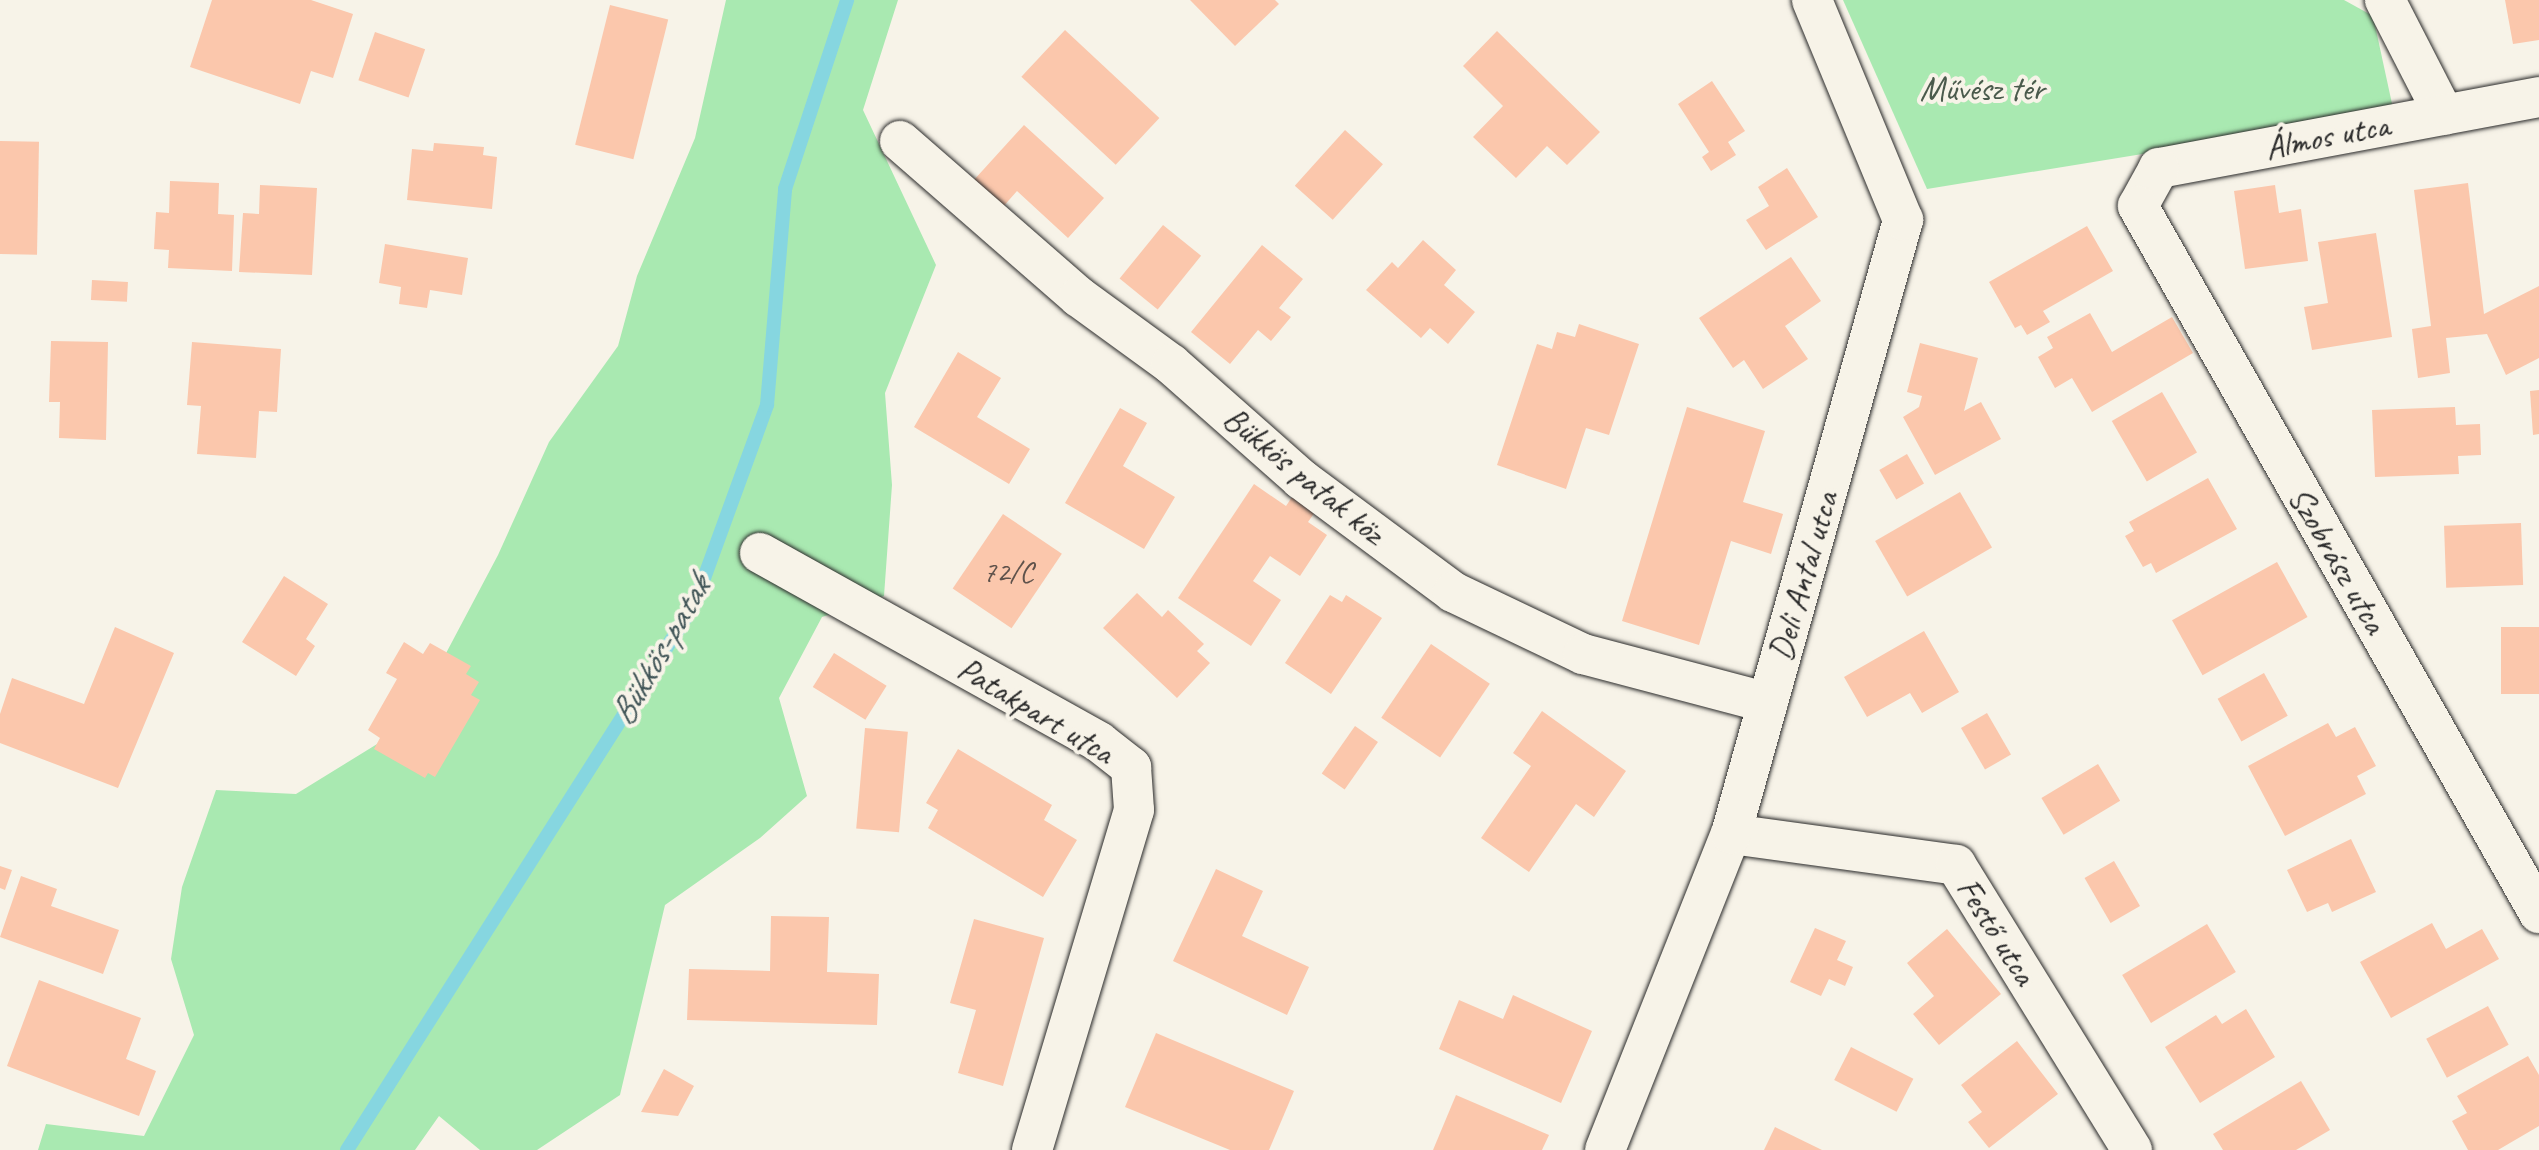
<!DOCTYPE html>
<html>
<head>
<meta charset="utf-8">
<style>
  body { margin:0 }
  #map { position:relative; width:2539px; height:1150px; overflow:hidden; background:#f7f3e8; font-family:Caveat,sans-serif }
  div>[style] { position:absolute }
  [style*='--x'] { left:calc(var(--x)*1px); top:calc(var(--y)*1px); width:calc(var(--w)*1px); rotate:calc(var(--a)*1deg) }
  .green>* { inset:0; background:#a9e9b1 }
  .stream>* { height:14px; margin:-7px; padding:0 7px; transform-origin:7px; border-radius:7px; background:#86d6e0 }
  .building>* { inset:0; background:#fbc7ac; transform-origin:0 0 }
  .roads { filter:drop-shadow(0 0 2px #2b2b2b) drop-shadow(0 0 2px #2b2b2b) }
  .minor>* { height:40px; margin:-20px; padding:0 20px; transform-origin:20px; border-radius:20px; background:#f7f3e8 }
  span { translate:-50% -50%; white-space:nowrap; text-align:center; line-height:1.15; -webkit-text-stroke:8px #f7f3e8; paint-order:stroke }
  .number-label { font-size:30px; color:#5f524b }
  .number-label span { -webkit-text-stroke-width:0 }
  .park-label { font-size:34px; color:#4a5a4c }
  .street-label { font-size:34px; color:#2b2b2b }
  .water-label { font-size:36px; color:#425658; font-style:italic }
</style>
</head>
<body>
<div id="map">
  <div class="green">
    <i style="clip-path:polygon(726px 0,898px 0,863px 110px,936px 265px,885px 393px,892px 485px,884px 596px,822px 617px,779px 698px,807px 796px,760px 838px,665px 905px,620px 1095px,537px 1150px,480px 1150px,439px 1116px,415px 1150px,38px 1150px,46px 1124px,144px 1136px,194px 1035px,171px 959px,182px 887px,216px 790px,296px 794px,408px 725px,498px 555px,549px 442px,618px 346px,637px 276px,695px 138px)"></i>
    <i style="clip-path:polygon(1843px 0,2344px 0,2373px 16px,2394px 113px,1927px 189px)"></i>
  </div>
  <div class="stream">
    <i style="--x:347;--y:1150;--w:648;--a:-57.54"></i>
    <i style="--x:695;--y:603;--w:211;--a:-70"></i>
    <i style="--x:767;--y:405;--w:217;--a:-85.2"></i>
    <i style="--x:785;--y:189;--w:199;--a:-71.8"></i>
  </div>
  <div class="building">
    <i style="clip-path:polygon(212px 0,311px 0,353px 14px,333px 78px,311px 71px,300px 104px,190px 67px)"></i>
    <i style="clip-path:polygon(1190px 0,1275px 0,1279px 4px,1235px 46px)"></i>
    <i style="clip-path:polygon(2505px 0,2539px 0,2539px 40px,2513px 44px)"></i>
    <i style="left:610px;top:5px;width:60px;height:144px;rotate:14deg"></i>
    <i style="left:1065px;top:30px;width:129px;height:64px;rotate:43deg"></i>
    <i style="clip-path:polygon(1497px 31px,1600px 132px,1567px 165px,1547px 146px,1516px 178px,1473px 137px,1503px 106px,1463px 66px)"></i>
    <i style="left:375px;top:32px;width:53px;height:51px;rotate:19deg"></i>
    <i style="clip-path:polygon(1712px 81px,1745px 131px,1728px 142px,1736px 155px,1711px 171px,1702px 157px,1709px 152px,1678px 104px)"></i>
    <i style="clip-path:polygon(1024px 125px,1104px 198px,1068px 238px,1017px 191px,1002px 208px,973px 181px)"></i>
    <i style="left:1345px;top:130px;width:51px;height:75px;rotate:42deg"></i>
    <i style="left:0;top:141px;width:39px;height:113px;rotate:1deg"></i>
    <i style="clip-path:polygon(434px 143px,484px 147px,483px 155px,497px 157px,492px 209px,407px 200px,412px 149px,433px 151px)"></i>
    <i style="clip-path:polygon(1787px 168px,1818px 217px,1766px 250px,1746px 220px,1769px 206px,1758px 187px)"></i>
    <i style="clip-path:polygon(170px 181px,219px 183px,218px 214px,234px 215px,232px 271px,168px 268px,169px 250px,154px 249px,156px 212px,169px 213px)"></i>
    <i style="clip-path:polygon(2468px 183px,2484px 314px,2539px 286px,2539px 358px,2506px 375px,2487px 334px,2446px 338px,2450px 373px,2418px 378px,2412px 329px,2431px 326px,2414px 190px)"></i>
    <i style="clip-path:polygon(260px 185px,317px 188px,312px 275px,239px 272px,243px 213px,259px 214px)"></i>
    <i style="clip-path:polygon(2275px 185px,2279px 213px,2301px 209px,2308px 261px,2245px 269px,2234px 191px)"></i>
    <i style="left:1163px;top:225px;width:49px;height:69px;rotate:39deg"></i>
    <i style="clip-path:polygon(2087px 226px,2113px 271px,2043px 311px,2050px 322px,2027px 335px,2021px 325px,2015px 328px,1989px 282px)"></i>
    <i style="clip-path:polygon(2376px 233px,2392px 337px,2312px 350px,2304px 307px,2328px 303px,2318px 242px)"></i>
    <i style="clip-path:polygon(1423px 240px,1456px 270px,1444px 285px,1475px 312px,1448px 344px,1430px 328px,1421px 338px,1366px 290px,1392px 262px,1398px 268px)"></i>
    <i style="clip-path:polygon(385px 244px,468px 258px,462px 295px,430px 290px,427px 308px,399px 304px,401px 287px,379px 283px)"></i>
    <i style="clip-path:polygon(1262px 245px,1303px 279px,1279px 308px,1291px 317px,1271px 341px,1258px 330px,1230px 364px,1191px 332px)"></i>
    <i style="clip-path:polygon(1791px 257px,1821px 301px,1785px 326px,1808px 359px,1763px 389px,1744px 360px,1733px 368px,1699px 318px)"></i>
    <i style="left:92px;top:280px;width:36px;height:20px;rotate:3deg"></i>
    <i style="clip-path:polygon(2090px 313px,2112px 352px,2172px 317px,2193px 353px,2092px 412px,2072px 378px,2055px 388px,2038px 357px,2053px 348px,2047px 337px)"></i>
    <i style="clip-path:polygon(1579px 324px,1639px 344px,1609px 435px,1586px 428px,1566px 489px,1497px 465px,1537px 344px,1552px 349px,1557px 332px,1575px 337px)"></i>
    <i style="clip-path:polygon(51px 341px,108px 342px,106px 440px,59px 438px,60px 402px,49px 402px)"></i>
    <i style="clip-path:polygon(192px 342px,281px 349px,277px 412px,259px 411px,256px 458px,197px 454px,201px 406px,187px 405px)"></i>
    <i style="clip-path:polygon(1920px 343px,1978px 358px,1964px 411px,1981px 402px,2001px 439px,1935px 475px,1903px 417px,1919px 407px,1922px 396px,1907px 392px)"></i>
    <i style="clip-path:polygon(958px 352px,1001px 378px,977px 417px,1030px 449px,1009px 484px,914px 427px)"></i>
    <i style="clip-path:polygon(2539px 390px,2539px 434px,2533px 435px,2530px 391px)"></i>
    <i style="left:2162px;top:392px;width:70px;height:58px;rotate:60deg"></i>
    <i style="clip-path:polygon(1687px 407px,1765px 431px,1743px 502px,1783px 514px,1771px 554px,1731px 541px,1699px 645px,1622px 621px)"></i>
    <i style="clip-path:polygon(2455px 407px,2456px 425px,2480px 424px,2481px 455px,2458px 456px,2459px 474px,2375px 477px,2372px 410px)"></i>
    <i style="clip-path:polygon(1120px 408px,1147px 423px,1123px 466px,1175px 497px,1144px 549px,1065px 503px)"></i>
    <i style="left:1907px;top:454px;width:34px;height:32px;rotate:60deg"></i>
    <i style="clip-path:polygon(2208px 478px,2237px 529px,2156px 573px,2151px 563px,2143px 567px,2125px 536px,2134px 531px,2129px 522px)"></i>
    <i style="clip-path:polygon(1254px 484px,1286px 506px,1292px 497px,1315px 512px,1308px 522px,1327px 535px,1300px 576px,1270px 556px,1253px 581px,1281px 600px,1251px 646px,1178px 598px)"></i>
    <i style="left:1960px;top:492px;width:64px;height:98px;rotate:60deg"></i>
    <i style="left:1003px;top:514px;width:71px;height:90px;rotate:34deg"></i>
    <i style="left:2521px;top:523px;width:62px;height:77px;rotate:88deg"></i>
    <i style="left:2277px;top:562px;width:63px;height:120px;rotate:61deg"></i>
    <i style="clip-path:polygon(284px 576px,328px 604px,306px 639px,315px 646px,296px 676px,242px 642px)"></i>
    <i style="clip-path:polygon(1137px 593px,1162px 617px,1168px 610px,1204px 644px,1197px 651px,1210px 663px,1177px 698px,1103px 628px)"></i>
    <i style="clip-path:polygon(1330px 595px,1342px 602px,1346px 595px,1382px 618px,1331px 694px,1285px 663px)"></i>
    <i style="clip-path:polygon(115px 627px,174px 653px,118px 788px,0 743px,0 714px,12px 678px,84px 704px)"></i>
    <i style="left:2539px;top:627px;width:67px;height:38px;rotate:90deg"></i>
    <i style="clip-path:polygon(1924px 631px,1959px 692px,1922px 713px,1910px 693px,1867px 717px,1844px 677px)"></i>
    <i style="clip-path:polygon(404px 642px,423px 654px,430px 643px,471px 666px,466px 674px,479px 682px,471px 695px,480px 700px,435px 777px,428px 773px,425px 778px,374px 749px,380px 738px,368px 730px,397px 679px,386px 673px)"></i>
    <i style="left:1431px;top:644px;width:71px;height:89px;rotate:34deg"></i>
    <i style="left:834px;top:653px;width:62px;height:40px;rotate:32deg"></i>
    <i style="left:2264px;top:673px;width:49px;height:53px;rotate:61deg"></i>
    <i style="clip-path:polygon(1542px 711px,1626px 771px,1594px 817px,1576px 804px,1529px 872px,1481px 838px,1531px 766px,1513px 753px)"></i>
    <i style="left:1987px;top:713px;width:48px;height:30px;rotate:60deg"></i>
    <i style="clip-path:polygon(2328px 723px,2336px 737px,2355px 727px,2376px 766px,2357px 776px,2366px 794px,2285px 836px,2248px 766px)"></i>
    <i style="left:1355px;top:726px;width:28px;height:58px;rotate:35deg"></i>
    <i style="left:865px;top:728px;width:43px;height:101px;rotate:5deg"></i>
    <i style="clip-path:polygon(958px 749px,1052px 805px,1044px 820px,1077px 840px,1043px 897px,928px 828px,938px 810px,926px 803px)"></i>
    <i style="left:2098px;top:764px;width:43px;height:66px;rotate:59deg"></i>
    <i style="clip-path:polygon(2351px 839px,2376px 892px,2332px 912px,2328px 903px,2307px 912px,2287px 870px)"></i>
    <i style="left:2114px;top:861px;width:52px;height:34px;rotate:60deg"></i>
    <i style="clip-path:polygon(0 866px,12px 870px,5px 890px,0 888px)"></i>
    <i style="clip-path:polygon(1216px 869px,1263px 891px,1242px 936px,1309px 967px,1287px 1015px,1173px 961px)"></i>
    <i style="clip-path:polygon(21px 876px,57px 889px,51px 906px,119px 930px,103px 974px,0 937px)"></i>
    <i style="clip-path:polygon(771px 916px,829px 917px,827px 972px,879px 974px,877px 1025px,687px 1020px,689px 969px,770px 971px)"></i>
    <i style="clip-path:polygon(974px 919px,1044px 938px,1003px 1086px,958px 1073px,976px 1010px,950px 1003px)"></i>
    <i style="clip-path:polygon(2432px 923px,2446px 949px,2482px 929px,2499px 959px,2391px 1018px,2360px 962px)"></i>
    <i style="left:2207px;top:924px;width:56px;height:99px;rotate:59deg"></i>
    <i style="clip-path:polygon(1815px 928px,1846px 941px,1837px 960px,1853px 967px,1845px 986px,1829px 979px,1821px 996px,1790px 982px)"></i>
    <i style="clip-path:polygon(1947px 929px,2001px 994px,1939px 1045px,1913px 1014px,1934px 996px,1907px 963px)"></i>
    <i style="clip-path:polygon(39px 980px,141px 1018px,126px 1059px,156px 1071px,139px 1116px,7px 1066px)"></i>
    <i style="clip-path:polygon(1513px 995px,1592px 1031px,1561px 1103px,1439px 1049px,1459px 1000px,1503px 1019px)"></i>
    <i style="left:2488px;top:1006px;width:44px;height:70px;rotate:62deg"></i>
    <i style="clip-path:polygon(2246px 1009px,2275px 1057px,2200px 1103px,2165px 1047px,2216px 1015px,2222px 1024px)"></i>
    <i style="clip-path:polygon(1156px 1033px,1294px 1091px,1269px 1150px,1230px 1150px,1125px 1107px)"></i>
    <i style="clip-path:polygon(2017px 1041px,2058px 1094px,1989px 1148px,1968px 1122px,1982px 1112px,1961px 1085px)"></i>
    <i style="left:1851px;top:1047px;width:70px;height:37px;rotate:27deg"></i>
    <i style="clip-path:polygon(2528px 1056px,2539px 1075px,2539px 1126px,2498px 1150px,2468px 1150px,2452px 1121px,2467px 1113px,2457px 1096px)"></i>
    <i style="clip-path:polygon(664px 1069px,694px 1086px,678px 1116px,641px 1112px)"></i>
    <i style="clip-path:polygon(2301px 1081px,2330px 1130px,2296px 1150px,2223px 1150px,2213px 1134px)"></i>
    <i style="clip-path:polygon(1456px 1095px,1549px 1135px,1542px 1150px,1433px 1150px)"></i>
    <i style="clip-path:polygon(1775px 1127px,1822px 1150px,1764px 1150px)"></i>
  </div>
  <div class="roads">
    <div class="minor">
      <i style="--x:2385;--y:0;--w:129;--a:62.8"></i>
      <i style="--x:2539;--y:97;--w:387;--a:169.4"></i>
      <i style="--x:2159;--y:168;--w:43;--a:118.9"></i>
      <i style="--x:2138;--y:206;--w:813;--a:60.44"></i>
      <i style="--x:900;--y:141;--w:237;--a:41.1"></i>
      <i style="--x:1079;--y:297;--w:114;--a:36.1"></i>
      <i style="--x:1171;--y:364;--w:174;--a:41.5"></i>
      <i style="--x:1301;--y:479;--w:189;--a:36.6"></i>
      <i style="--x:1453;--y:592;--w:144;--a:25.5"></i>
      <i style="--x:1583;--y:654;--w:191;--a:14.8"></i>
      <i style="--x:760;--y:553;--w:388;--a:29.1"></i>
      <i style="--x:1099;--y:742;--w:41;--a:38"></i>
      <i style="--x:1131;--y:767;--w:43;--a:86"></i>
      <i style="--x:1134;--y:810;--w:355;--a:106.7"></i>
      <i style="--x:1731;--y:834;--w:227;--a:7.8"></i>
      <i style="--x:1956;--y:865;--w:335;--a:58.3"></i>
      <i style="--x:1605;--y:1150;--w:340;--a:-68.3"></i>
      <i style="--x:1731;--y:834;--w:638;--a:-74.35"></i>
      <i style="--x:1903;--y:220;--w:238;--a:-112.5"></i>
    </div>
  </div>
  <div class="number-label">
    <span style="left:1008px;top:571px">72/C</span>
  </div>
  <div class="park-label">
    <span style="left:1982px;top:89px">Művész tér</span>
  </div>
  <div class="street-label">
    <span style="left:2327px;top:136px;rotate:-11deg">Álmos utca</span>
    <span style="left:1304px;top:475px;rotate:39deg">Bükkös patak köz</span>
    <span style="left:2338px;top:560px;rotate:60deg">Szobrász utca</span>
    <span style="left:1803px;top:576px;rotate:-74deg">Deli Antal utca</span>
    <span style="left:1036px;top:710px;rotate:31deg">Patakpart utca</span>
    <span style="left:1997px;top:931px;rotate:58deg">Festő utca</span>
  </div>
  <div class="water-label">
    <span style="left:660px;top:651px;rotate:-60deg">Bükkös-patak</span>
  </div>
</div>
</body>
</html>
